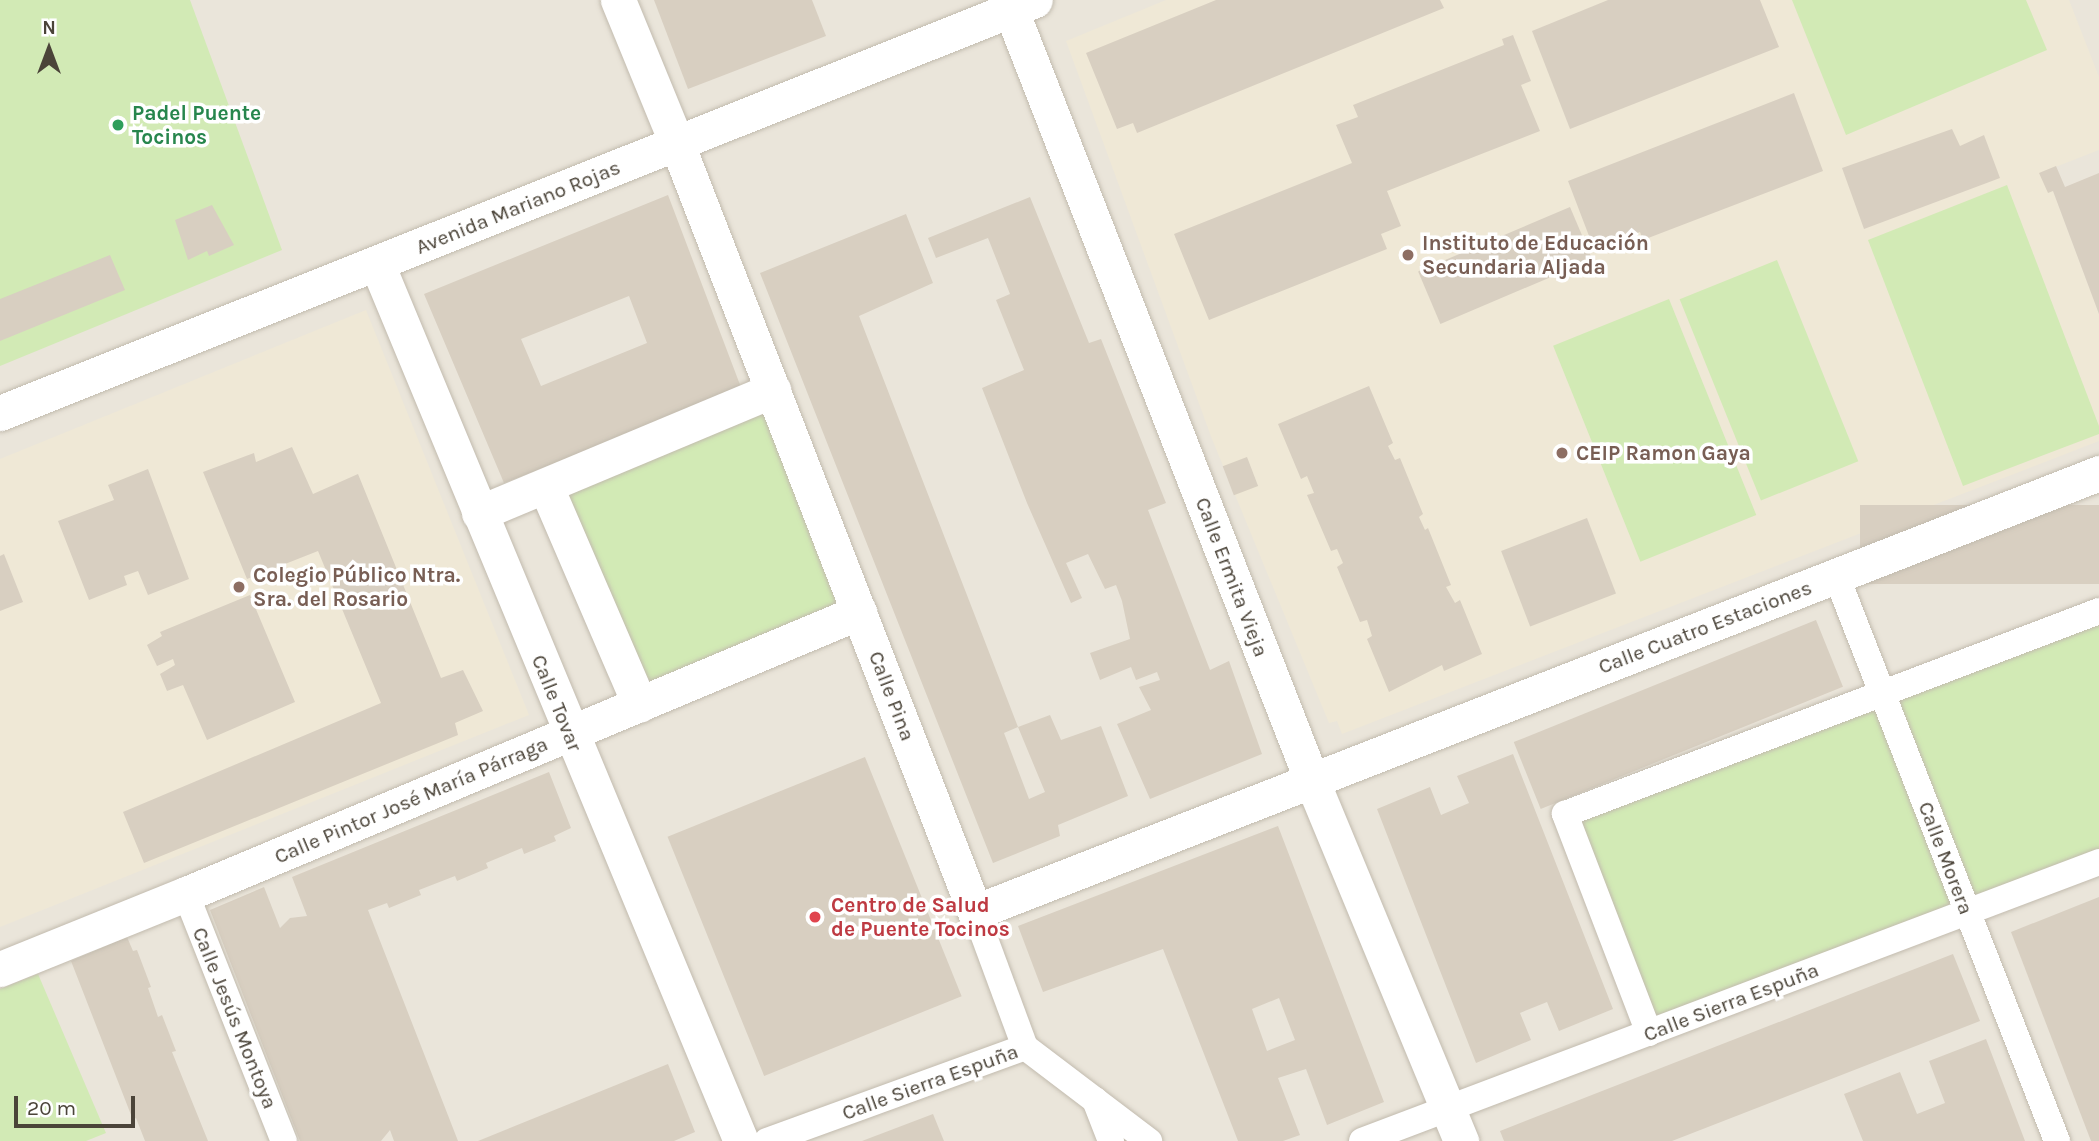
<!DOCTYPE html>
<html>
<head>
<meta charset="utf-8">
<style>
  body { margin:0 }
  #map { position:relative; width:2099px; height:1141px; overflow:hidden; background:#f6f3ec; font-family:Karla,sans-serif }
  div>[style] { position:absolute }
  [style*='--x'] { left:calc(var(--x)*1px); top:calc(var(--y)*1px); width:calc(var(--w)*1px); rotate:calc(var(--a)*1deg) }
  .residential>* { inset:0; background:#eae5da; transform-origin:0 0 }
  .education>* { inset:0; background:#efe8d6 }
  .green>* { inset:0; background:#d2eab5; transform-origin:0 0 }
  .building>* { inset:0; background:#d8cfc1; transform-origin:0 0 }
  .roads { filter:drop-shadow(0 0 2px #c2bbae) drop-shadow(0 0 2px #c2bbae) }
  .pedestrian>* { height:26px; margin:-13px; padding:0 13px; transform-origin:13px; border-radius:13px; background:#fff }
  .minor>* { height:35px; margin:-17.5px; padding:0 17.5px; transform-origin:17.5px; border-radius:17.5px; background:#fff }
  .dots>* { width:19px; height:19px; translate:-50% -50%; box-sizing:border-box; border:4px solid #fff; border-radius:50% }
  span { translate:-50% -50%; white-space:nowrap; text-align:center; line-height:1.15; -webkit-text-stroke:7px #fff; paint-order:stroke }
  .leisure-label { font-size:21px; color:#27864d; font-weight:700 }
  .left { translate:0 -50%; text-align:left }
  .street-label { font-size:21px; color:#4b4439 }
  .education-label { font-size:21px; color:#785e54; font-weight:700 }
  .health-label { font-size:21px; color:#be3a42; font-weight:700 }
  .north { position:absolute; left:14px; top:14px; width:70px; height:70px; -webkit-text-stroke:5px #fff; paint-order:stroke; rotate:0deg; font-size:19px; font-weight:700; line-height:28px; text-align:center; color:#4b4439 }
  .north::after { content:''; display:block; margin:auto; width:24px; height:32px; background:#4b4439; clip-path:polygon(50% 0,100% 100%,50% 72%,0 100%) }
  .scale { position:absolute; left:14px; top:1096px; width:121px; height:32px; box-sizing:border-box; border:4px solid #4b4439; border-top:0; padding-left:9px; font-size:21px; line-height:24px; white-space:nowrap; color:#4b4439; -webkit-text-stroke:5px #fff; paint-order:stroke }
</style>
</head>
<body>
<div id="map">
  <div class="residential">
    <i style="left:0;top:0;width:2099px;height:1141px"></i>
  </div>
  <div class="education">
    <i style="clip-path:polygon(1166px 0,2069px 0,2099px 77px,2099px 150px,2040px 173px,2053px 191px,2099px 314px,2099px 441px,1342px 734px,1337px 721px,1329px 723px,1212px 439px,1066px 41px)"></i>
    <i style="clip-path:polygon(366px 310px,529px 715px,0 927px,0 459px)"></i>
  </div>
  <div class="green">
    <i style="clip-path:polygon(0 0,190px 0,282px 250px,0 366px)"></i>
    <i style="clip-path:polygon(1792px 0,2026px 0,2047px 50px,1846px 135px)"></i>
    <i style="clip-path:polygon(2007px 185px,2099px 426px,2099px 434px,1963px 486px,1868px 240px)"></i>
    <i style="left:1777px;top:260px;width:217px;height:105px;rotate:68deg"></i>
    <i style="left:1669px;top:299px;width:233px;height:125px;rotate:68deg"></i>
    <i style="left:773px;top:390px;width:238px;height:247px;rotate:69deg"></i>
    <i style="clip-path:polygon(2099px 611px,2099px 862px,1649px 1033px,1565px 814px)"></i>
    <i style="clip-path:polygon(38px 974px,106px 1133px,86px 1141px,0 1141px,0 989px)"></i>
  </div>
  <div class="building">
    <i style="clip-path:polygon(654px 0,812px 0,826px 36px,688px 89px)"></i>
    <i style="clip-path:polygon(1216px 0,1440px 0,1444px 8px,1137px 133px,1133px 123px,1117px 129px,1086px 53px)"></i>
    <i style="clip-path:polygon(1608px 0,1760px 0,1779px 47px,1570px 129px,1532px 31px)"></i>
    <i style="clip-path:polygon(1513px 35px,1531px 81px,1521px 85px,1540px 131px,1387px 191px,1401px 226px,1381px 234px,1387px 249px,1209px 320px,1174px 234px,1352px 163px,1336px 125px,1358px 117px,1353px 105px,1504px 45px,1502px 39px)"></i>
    <i style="clip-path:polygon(1794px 93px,1823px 171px,1643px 240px,1640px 232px,1594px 249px,1568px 181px)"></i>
    <i style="clip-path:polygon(1952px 129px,1960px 146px,1984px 135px,2000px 178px,1864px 229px,1842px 168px)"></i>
    <i style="clip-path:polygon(2056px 166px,2065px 187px,2099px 173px,2099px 314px,2053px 191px,2048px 193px,2039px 173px)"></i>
    <i style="clip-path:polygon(evenodd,668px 195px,742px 390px,504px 483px,424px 294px,668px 195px,629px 296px,647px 343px,541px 386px,521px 339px,629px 296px)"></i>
    <i style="clip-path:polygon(1030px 197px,1089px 343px,1101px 339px,1166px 503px,1148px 510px,1210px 670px,1229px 661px,1262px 754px,1150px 799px,1117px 724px,1151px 710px,1139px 687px,1160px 680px,1157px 672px,1136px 680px,1131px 667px,1100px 680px,1090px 653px,1130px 639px,1122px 601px,1116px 585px,1105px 589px,1088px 554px,1066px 563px,1082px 598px,1071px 603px,1027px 503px,982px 388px,1024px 370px,996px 300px,1010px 294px,988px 238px,936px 258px,928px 238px)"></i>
    <i style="clip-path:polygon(212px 205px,234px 245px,209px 256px,207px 251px,188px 260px,175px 220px)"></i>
    <i style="left:1570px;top:207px;width:57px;height:165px;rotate:67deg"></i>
    <i style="clip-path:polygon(906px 214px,933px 283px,859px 316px,1018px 727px,1004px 733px,1029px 799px,1045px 792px,1018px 727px,1050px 715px,1061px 740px,1101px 726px,1128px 796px,1058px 825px,1060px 836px,993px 863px,760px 273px)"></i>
    <i style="clip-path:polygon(110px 255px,125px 290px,0 341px,0 299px)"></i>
    <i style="clip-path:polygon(1369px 386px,1393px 443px,1388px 446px,1395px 460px,1400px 458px,1423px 514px,1419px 517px,1425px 530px,1428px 528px,1451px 585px,1446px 587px,1455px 603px,1460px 600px,1482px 654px,1444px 671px,1442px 665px,1389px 692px,1367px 639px,1372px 636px,1367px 620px,1360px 622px,1337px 567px,1343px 563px,1337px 549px,1331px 551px,1307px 495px,1314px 493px,1307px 476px,1301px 479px,1278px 424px)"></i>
    <i style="clip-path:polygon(292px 447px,313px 494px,358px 474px,441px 678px,463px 670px,483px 711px,455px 723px,458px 735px,144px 863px,123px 812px,381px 703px,318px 551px,247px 579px,203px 472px,254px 453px,256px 462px)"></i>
    <i style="left:1247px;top:457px;width:31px;height:26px;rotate:69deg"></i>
    <i style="clip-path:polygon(148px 469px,189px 579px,148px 595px,138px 571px,124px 576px,127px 585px,89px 600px,58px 521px,114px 500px,108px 485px)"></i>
    <i style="left:2099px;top:505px;width:79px;height:239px;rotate:90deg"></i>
    <i style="left:1587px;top:518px;width:81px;height:92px;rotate:69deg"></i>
    <i style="clip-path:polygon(4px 554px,23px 602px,0 611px,0 556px)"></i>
    <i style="clip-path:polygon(250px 595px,295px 702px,207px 740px,183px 685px,167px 691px,160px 674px,175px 665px,173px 659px,157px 666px,147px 645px,162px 636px,160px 632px)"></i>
    <i style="left:1816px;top:620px;width:72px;height:326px;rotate:68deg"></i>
    <i style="clip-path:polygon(1513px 754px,1613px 1009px,1559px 1031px,1547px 1002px,1520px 1013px,1531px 1040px,1476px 1063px,1377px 809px,1430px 787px,1441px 815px,1469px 803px,1457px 776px)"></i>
    <i style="left:865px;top:757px;width:258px;height:213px;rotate:68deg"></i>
    <i style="clip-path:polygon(549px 772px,571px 828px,554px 836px,556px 841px,524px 854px,522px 848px,486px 863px,488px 868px,457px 881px,455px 876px,419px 890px,421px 895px,389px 908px,387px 903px,368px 910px,458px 1141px,394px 1141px,390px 1130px,381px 1141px,300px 1141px,210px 910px,264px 887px,280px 928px,290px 918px,307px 916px,292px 877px)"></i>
    <i style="clip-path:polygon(evenodd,1278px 826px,1384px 1102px,1327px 1125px,1306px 1069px,1278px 1078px,1300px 1135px,1283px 1141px,1238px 1141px,1163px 949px,1043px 992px,1018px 926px,1278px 826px,1279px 998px,1295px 1040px,1267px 1051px,1252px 1009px,1279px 998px)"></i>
    <i style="clip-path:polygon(2099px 897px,2099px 1141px,2091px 1141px,2011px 932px)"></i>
    <i style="clip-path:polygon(127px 937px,133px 951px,137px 950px,151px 987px,148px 988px,158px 1017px,162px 1015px,176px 1051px,172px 1052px,208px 1141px,145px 1141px,136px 1118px,133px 1120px,71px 961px)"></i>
    <i style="clip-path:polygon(1953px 954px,1980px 1021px,1672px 1141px,1504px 1141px,1500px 1131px)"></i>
    <i style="clip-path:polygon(1986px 1039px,2025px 1141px,1863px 1141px,1844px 1094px,1900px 1072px,1917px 1114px,1945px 1103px,1929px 1061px)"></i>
    <i style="clip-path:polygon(668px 1064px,695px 1132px,674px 1141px,478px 1141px)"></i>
    <i style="clip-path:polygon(933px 1114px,944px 1141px,862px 1141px)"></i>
  </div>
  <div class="roads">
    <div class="pedestrian">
      <i style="--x:1836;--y:575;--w:608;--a:68.67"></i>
      <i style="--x:186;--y:894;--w:266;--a:68.4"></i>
      <i style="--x:975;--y:912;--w:144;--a:69.7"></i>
      <i style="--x:1649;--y:1033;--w:235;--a:-111"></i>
      <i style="--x:1565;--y:814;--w:571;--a:-20.81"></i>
      <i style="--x:1095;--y:1100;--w:44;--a:68.7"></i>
      <i style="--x:767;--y:1141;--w:275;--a:-20"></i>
      <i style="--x:1025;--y:1047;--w:156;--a:37.2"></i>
      <i style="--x:1362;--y:1141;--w:788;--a:-20.73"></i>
    </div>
    <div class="minor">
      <i style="--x:618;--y:0;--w:156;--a:67.7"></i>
      <i style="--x:677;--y:144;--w:824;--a:68.79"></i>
      <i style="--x:975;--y:912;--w:1207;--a:-21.33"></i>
      <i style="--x:1007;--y:0;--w:838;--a:68.67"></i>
      <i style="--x:1312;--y:781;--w:390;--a:67.5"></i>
      <i style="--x:377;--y:264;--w:950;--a:67.46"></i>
      <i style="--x:0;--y:413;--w:1114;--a:-21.75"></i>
      <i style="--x:546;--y:487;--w:237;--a:66.7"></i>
      <i style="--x:479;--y:513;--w:319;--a:-22.7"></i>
      <i style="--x:0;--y:969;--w:201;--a:-22"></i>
      <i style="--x:186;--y:894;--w:730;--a:-22.73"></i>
    </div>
  </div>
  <div class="dots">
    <i style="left:118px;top:125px;background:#2e9e5b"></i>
    <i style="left:1408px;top:255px;background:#8d6e63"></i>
    <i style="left:1562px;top:453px;background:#8d6e63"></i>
    <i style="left:239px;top:587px;background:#8d6e63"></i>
    <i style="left:815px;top:917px;background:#e0444e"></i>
  </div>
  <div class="leisure-label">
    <span class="left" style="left:132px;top:125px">Padel Puente<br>Tocinos</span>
  </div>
  <div class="street-label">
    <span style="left:518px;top:207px;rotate:-22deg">Avenida Mariano Rojas</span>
    <span style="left:1232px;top:577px;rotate:69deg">Calle Ermita Vieja</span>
    <span style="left:1705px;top:627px;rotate:-21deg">Calle Cuatro Estaciones</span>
    <span style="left:892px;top:696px;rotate:69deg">Calle Pina</span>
    <span style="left:557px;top:703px;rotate:68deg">Calle Tovar</span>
    <span style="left:411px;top:800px;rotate:-23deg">Calle Pintor José María Párraga</span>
    <span style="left:1946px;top:858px;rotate:69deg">Calle Morera</span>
    <span style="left:1731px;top:1002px;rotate:-21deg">Calle Sierra Espuña</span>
    <span style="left:235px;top:1018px;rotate:68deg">Calle Jesús Montoya</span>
    <span style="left:930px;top:1082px;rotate:-20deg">Calle Sierra Espuña</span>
  </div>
  <div class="education-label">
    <span class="left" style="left:1422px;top:255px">Instituto de Educación<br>Secundaria Aljada</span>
    <span class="left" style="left:1576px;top:453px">CEIP Ramon Gaya</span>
    <span class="left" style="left:253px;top:587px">Colegio Público Ntra.<br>Sra. del Rosario</span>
  </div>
  <div class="health-label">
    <span class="left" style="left:831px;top:917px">Centro de Salud<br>de Puente Tocinos</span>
  </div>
  <div class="north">N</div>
  <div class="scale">20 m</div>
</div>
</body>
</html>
